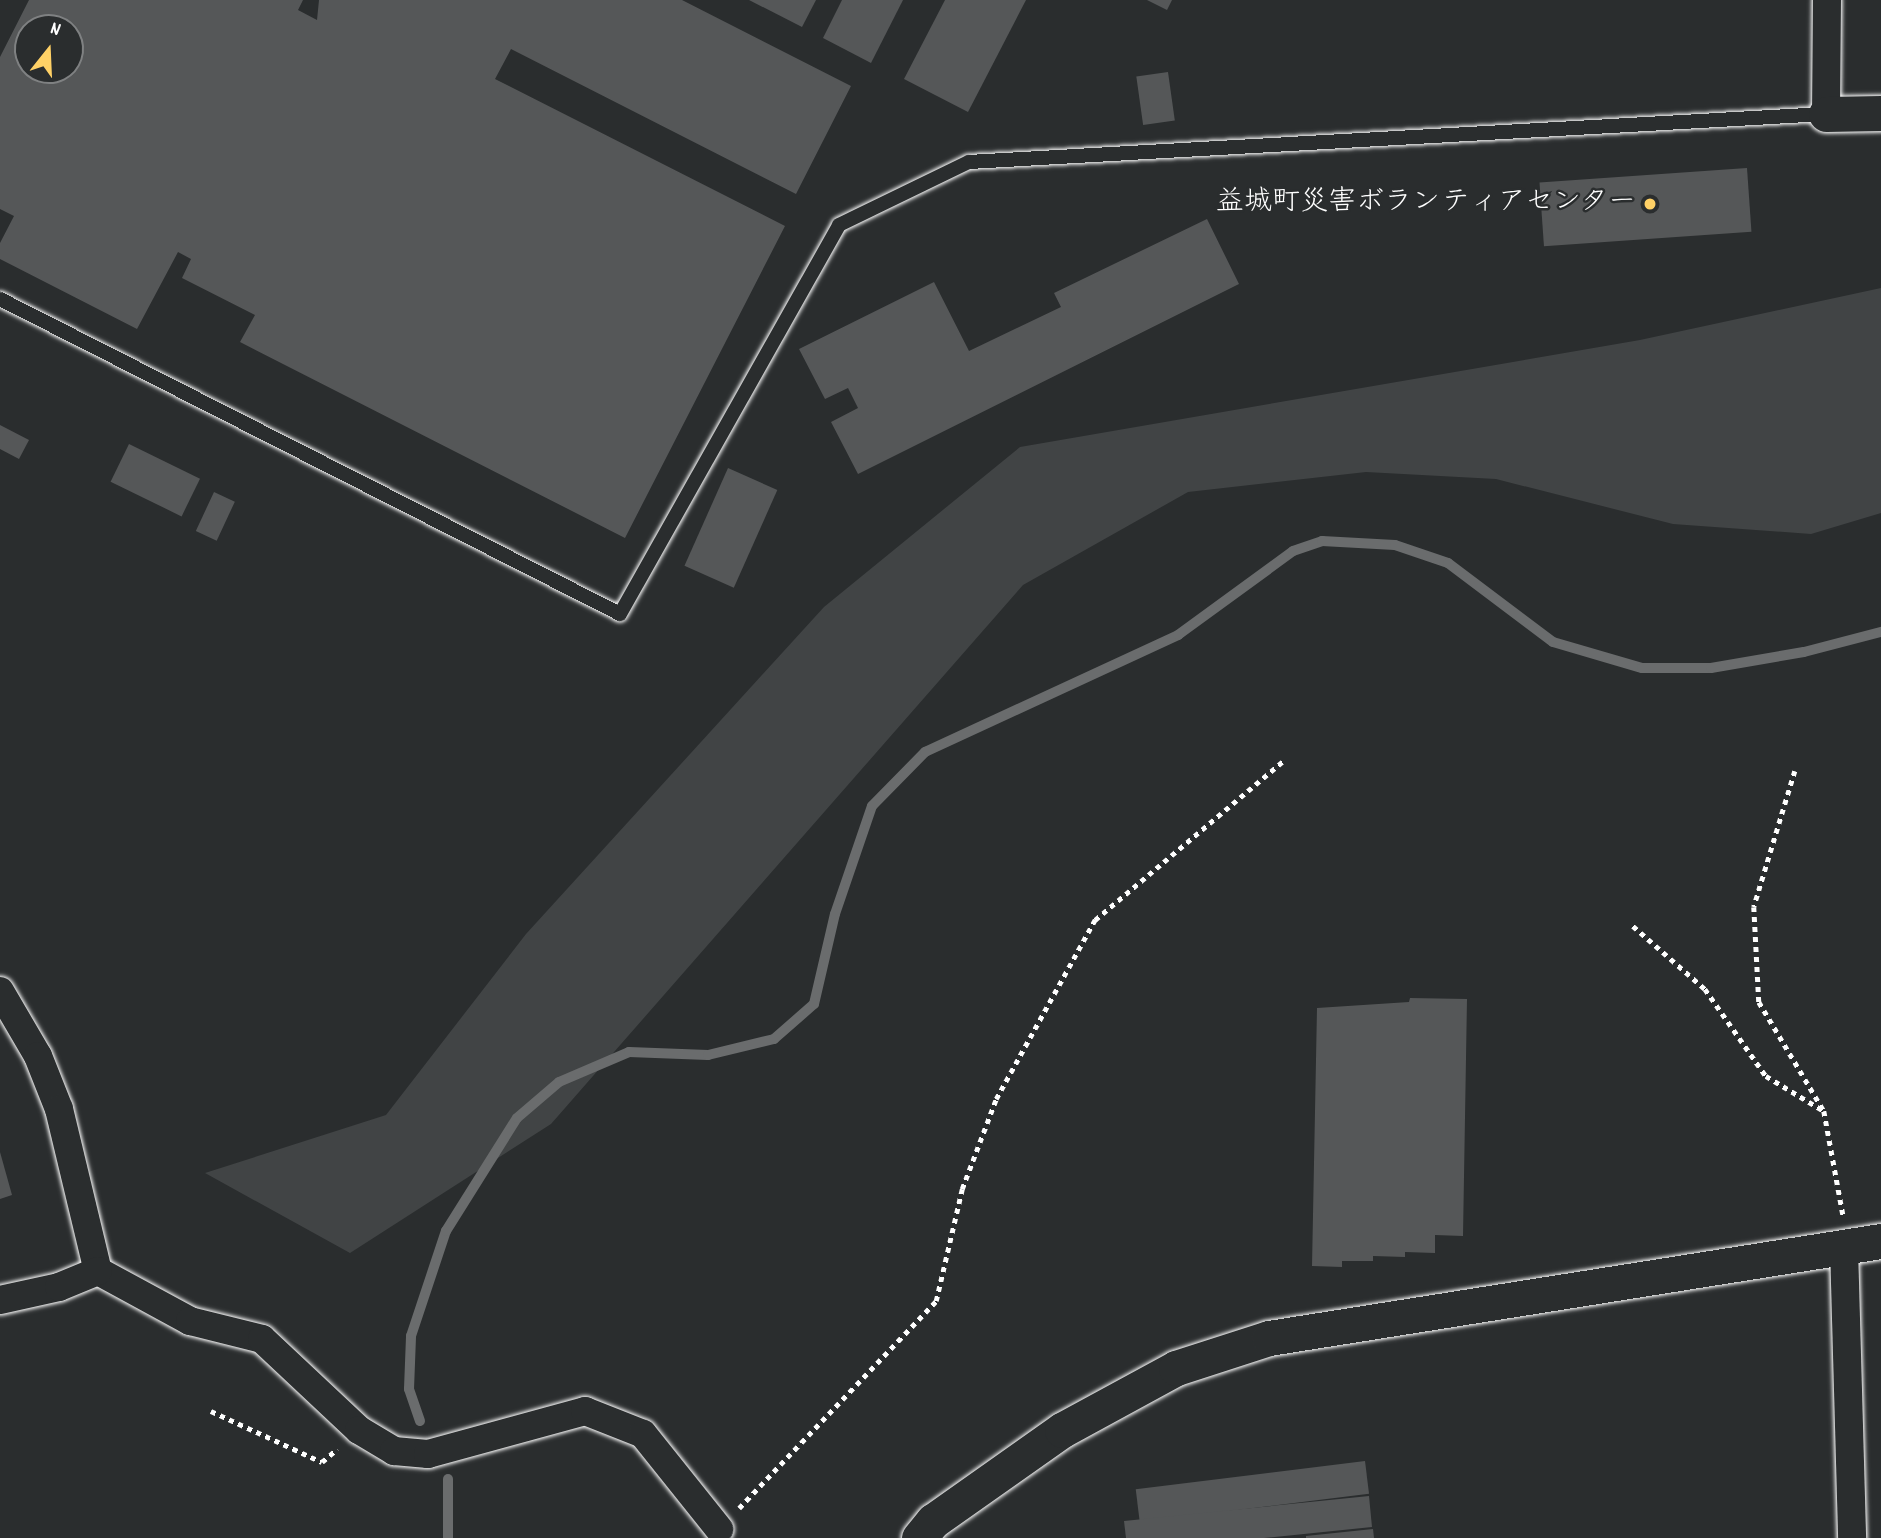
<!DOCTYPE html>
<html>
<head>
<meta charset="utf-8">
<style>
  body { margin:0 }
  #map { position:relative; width:1881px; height:1538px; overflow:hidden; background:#2a2d2e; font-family:Dekko,"Klee One",sans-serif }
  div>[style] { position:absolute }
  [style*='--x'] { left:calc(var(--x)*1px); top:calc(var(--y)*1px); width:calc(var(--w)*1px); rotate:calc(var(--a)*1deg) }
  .green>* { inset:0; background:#414445 }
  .stream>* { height:10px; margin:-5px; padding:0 5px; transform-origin:5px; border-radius:5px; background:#6a6c6d }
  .building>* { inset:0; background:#555758; transform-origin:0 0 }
  .path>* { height:4.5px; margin-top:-2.25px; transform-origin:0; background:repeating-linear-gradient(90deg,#fff 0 5px,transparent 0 10px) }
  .roads { filter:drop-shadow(0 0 2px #fff) drop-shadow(0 0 2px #fff) }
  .service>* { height:14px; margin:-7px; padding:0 7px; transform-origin:7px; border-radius:7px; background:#2a2d2e }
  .minor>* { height:28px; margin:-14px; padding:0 14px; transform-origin:14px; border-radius:14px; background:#2a2d2e }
  .tertiary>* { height:35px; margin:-17.5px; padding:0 17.5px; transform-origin:17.5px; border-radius:17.5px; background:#2a2d2e }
  .dots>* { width:19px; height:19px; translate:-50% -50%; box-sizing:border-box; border:4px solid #2a2d2e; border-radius:50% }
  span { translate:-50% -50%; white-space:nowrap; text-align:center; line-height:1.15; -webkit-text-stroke:5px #2a2d2e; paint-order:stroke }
  .poi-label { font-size:28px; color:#fff }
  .right { translate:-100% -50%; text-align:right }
  .north { position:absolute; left:14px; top:14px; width:70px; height:70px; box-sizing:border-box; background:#2a2d2e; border:2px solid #7f8182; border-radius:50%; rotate:18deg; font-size:19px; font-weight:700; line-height:28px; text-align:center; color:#fff }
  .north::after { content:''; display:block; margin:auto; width:24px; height:32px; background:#ffd166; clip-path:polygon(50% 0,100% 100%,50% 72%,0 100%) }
</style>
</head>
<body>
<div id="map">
  <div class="green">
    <i style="clip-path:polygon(1881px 288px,1881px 513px,1811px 534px,1673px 524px,1496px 479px,1366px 472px,1188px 492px,1023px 585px,551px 1124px,350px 1253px,205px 1173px,386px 1115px,526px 934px,824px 607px,1020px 447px,1640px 340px)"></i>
  </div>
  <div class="stream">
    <i style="--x:420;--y:1421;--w:34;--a:-109"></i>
    <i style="--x:409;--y:1389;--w:53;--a:-87.8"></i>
    <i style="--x:411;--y:1336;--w:111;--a:-71.6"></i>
    <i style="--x:446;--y:1231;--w:133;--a:-57.9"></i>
    <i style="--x:517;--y:1118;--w:55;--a:-40.6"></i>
    <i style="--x:559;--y:1082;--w:76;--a:-23.2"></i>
    <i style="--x:629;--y:1052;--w:79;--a:2.2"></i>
    <i style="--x:708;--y:1055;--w:68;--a:-13.6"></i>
    <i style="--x:774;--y:1039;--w:53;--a:-41.2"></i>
    <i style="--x:814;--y:1004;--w:92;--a:-76.9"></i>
    <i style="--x:835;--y:914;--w:114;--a:-71.1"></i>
    <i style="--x:872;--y:806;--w:76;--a:-45.5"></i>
    <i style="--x:925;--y:752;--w:279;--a:-24.8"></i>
    <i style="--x:1178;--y:635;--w:142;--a:-36.1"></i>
    <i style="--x:1293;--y:551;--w:31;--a:-19"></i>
    <i style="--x:1322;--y:541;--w:73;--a:3.1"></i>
    <i style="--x:1395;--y:545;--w:56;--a:18.8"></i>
    <i style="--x:1448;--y:563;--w:131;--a:37"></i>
    <i style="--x:1553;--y:642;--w:93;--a:16.3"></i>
    <i style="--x:1642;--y:668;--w:69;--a:0"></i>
    <i style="--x:1711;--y:668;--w:94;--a:-9.8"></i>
    <i style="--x:1804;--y:652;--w:80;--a:-14.6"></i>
    <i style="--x:448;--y:1479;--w:59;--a:90"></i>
  </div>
  <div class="building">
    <i style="clip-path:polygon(evenodd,29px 0,303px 0,298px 10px,317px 20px,319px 0,682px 0,851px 86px,796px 194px,511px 49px,495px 79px,785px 226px,625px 538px,240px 342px,255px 315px,182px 278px,191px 259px,178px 252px,137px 329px,0 259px,0 243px,14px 216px,0 209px,0 57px,29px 0,28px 28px,70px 28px,70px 70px,28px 70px,28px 28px)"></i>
    <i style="clip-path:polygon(749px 0,816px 0,802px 27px)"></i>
    <i style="clip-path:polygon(842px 0,903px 0,871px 63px,823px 38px)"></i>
    <i style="clip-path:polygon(945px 0,1026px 0,968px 112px,904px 79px)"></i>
    <i style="clip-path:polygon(1147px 0,1172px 0,1167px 10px)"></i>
    <i style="left:1168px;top:72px;width:49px;height:32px;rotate:82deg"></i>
    <i style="left:1747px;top:168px;width:64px;height:208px;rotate:86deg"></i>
    <i style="clip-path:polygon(1207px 219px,1239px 284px,858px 474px,831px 422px,858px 408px,848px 388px,825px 399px,799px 349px,934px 282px,969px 351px,1061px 307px,1054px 293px)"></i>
    <i style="clip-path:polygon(0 425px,29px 440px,19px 459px,0 449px)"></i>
    <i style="left:129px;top:444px;width:79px;height:42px;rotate:26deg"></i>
    <i style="left:728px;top:468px;width:54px;height:107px;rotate:24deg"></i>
    <i style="left:214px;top:492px;width:23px;height:43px;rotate:25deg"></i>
    <i style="clip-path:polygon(1410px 998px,1467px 999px,1463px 1236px,1435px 1235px,1435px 1253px,1405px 1252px,1405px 1257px,1373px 1256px,1373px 1261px,1342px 1261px,1342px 1267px,1312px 1266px,1317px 1008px,1409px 1002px)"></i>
    <i style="clip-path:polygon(0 1152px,12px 1195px,0 1199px)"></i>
    <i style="left:1365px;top:1461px;width:33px;height:231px;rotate:83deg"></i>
    <i style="clip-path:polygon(1369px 1496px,1372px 1527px,1264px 1538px,1126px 1538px,1124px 1521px)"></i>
    <i style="clip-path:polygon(1373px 1529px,1374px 1538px,1306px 1538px,1306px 1536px)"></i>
  </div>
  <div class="path">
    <i style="--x:1795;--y:771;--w:142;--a:106.8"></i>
    <i style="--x:1754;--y:907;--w:95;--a:87"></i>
    <i style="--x:1759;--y:1002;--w:127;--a:59.2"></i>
    <i style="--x:1633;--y:926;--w:96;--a:41.2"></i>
    <i style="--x:1705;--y:989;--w:106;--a:55"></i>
    <i style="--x:1766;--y:1076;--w:68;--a:31.1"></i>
    <i style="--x:1824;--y:1111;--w:106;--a:79.6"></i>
    <i style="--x:211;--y:1411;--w:122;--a:24.7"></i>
    <i style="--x:322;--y:1462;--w:20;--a:-41"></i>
    <i style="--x:739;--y:1508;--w:286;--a:-46.4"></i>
    <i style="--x:936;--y:1301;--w:115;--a:-76.9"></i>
    <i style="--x:962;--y:1189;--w:96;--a:-69.3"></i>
    <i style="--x:996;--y:1099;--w:205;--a:-61.1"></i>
    <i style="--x:1095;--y:920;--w:248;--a:-40.2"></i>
  </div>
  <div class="roads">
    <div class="service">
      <i style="--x:0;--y:299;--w:695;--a:26.93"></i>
      <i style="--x:620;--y:614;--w:446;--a:-60.6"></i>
      <i style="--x:839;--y:225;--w:144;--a:-25.9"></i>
      <i style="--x:969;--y:162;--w:858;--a:-3.21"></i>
    </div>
    <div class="minor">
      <i style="--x:1826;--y:114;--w:114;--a:-89.5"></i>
      <i style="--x:0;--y:991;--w:75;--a:59.7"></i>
      <i style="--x:38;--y:1056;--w:57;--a:68.4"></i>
      <i style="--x:59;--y:1109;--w:167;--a:76.5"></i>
      <i style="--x:98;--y:1271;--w:105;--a:28.5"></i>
      <i style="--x:190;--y:1321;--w:74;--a:14"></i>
      <i style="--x:262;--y:1339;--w:133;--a:43.2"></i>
      <i style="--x:359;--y:1430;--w:41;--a:31"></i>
      <i style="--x:394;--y:1451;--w:34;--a:5"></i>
      <i style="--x:428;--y:1454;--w:163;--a:-15.3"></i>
      <i style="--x:585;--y:1411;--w:62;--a:21.6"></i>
      <i style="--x:643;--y:1434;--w:122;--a:51.3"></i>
      <i style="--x:1844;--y:1247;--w:291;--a:88.4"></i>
      <i style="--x:0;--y:1300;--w:60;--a:-12.4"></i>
      <i style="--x:59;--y:1287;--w:42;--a:-22.3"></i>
    </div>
    <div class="tertiary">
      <i style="--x:1826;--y:114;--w:55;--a:-1"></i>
      <i style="--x:919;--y:1538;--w:22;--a:-51"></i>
      <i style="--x:933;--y:1521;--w:158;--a:-35.2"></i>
      <i style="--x:1062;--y:1430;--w:130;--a:-28.5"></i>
      <i style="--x:1176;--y:1368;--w:98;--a:-17.9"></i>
      <i style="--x:1269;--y:1338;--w:620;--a:-9.01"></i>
    </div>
  </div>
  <div class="dots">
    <i style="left:1650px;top:204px;background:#ffd166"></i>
  </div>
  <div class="poi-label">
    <span class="right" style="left:1636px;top:204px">益城町災害ボランティアセンター</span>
  </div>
  <div class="north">N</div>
</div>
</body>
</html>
